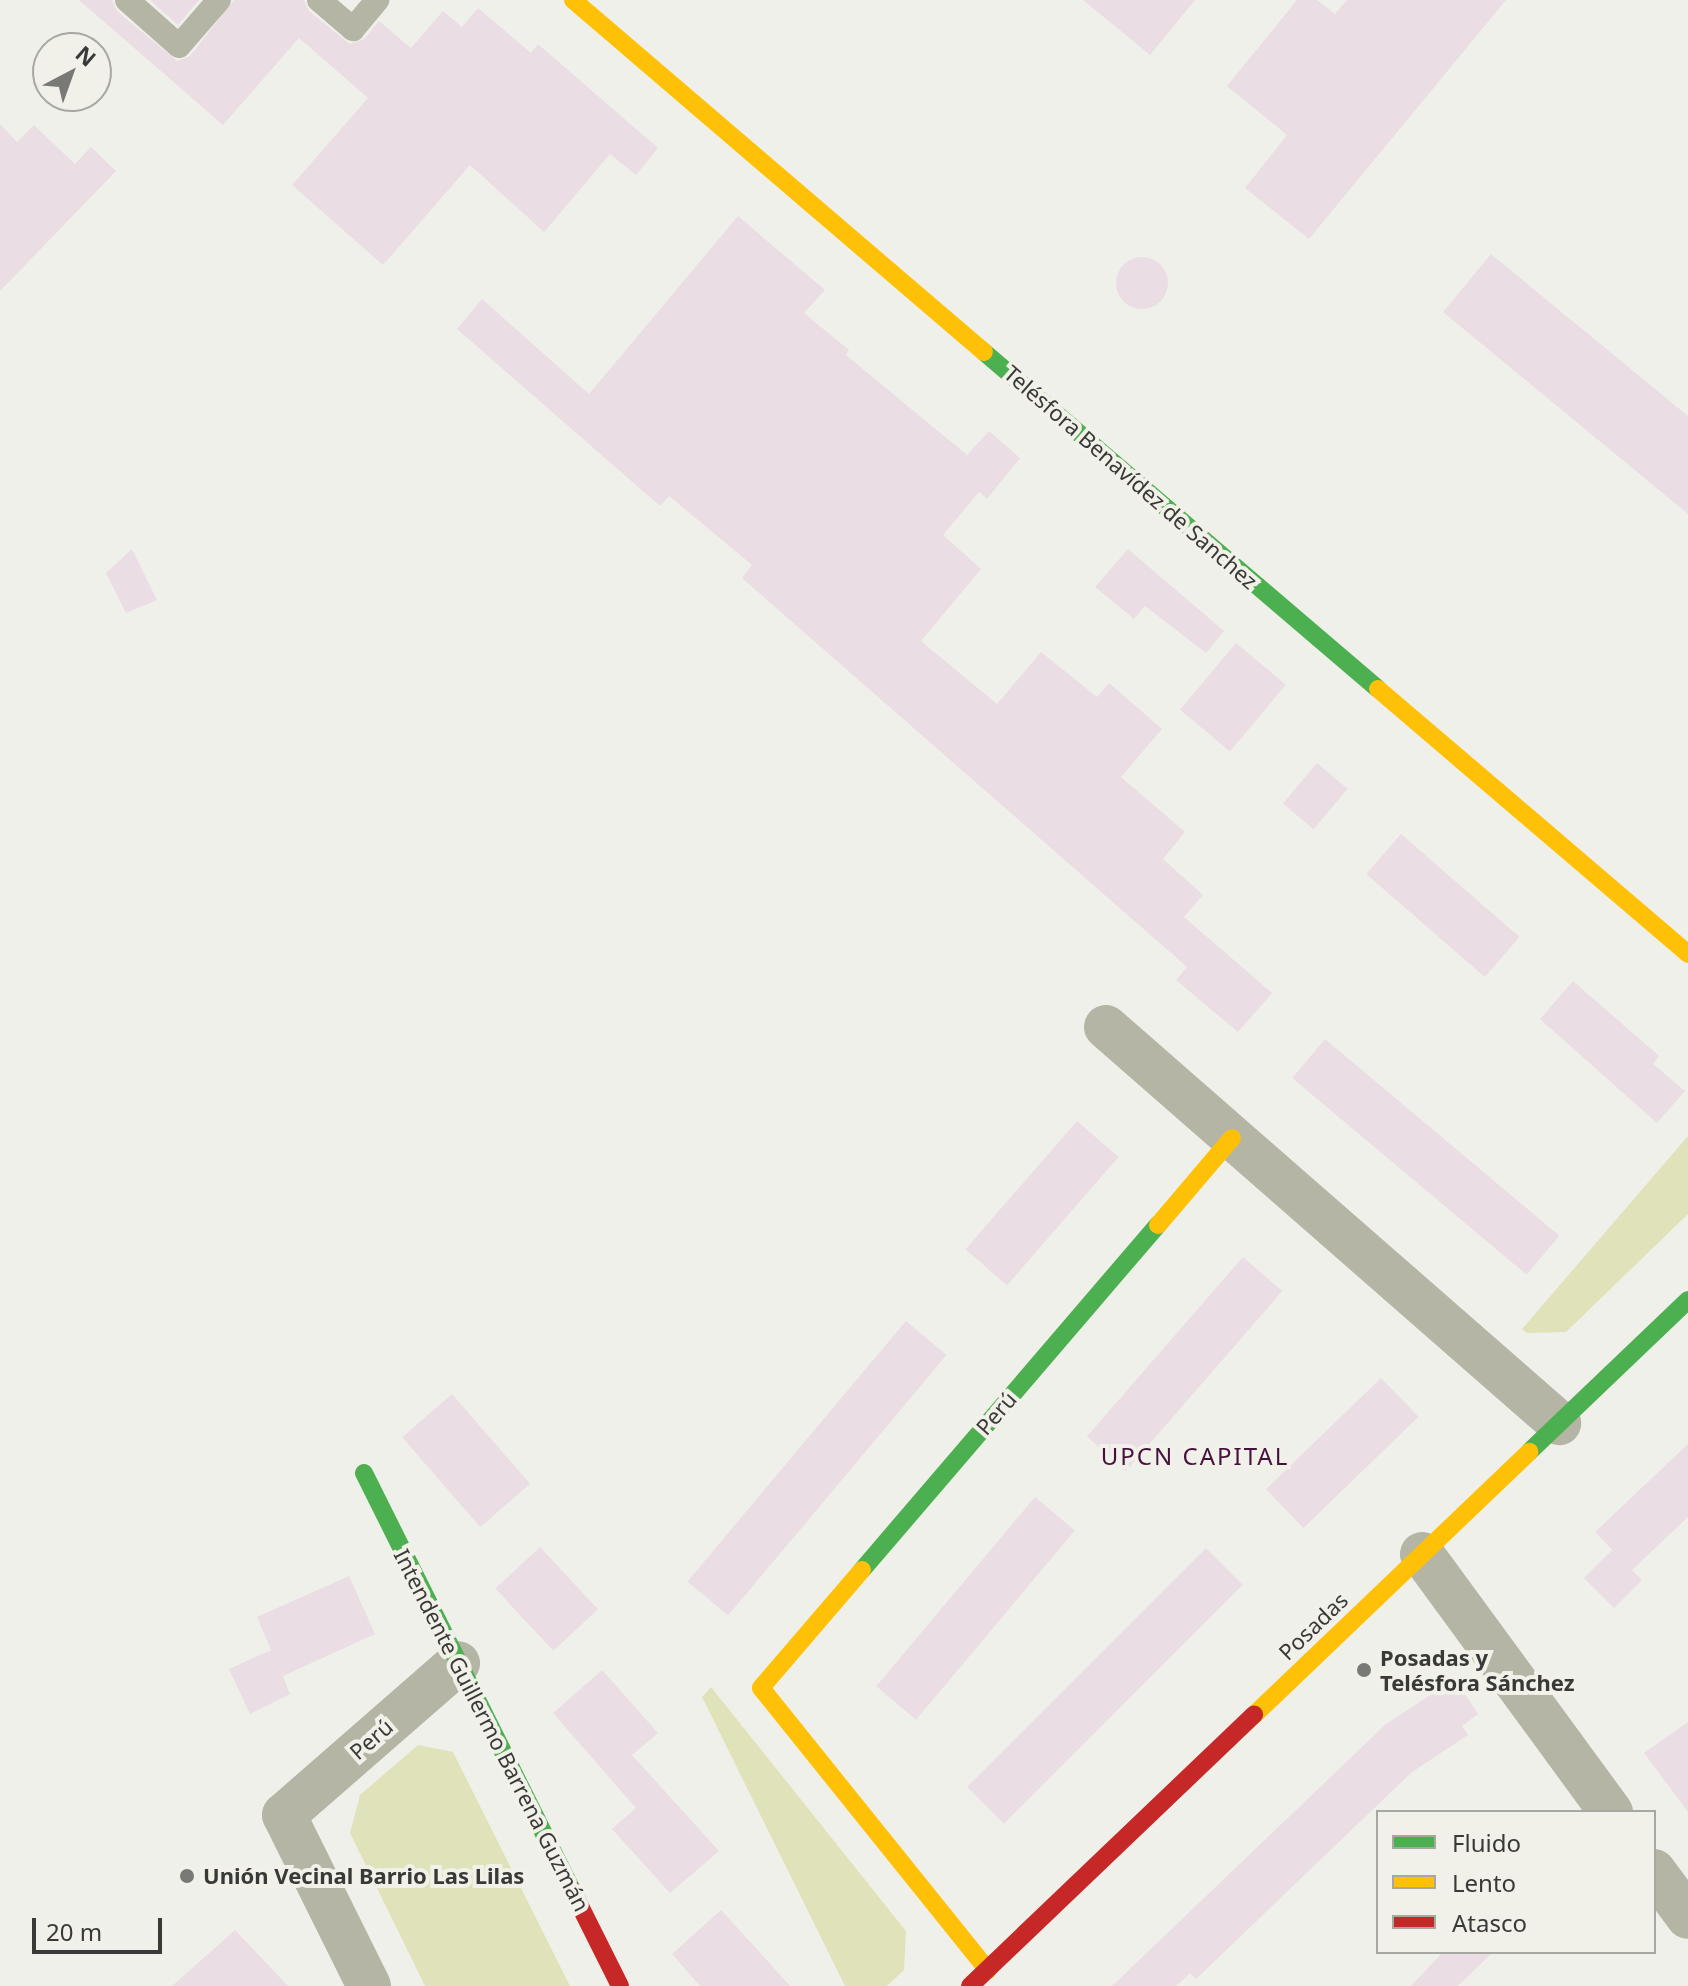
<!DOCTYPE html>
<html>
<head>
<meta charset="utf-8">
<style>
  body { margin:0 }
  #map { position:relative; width:1688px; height:1986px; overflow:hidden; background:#f0f0eb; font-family:"Noto Sans",sans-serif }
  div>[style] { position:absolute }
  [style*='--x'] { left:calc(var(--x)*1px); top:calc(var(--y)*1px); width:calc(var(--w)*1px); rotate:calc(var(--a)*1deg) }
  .green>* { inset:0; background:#e0e2ba }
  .building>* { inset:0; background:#eadde4; transform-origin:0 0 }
  .round { border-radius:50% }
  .lane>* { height:24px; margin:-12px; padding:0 12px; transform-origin:12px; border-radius:12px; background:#b4b5a4 }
  .street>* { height:44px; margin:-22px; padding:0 22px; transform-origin:22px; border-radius:22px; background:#b4b5a4 }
  .fast>* { height:18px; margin:-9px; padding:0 9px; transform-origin:9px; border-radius:9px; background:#4caf50 }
  .slow>* { height:18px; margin:-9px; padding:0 9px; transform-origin:9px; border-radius:9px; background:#ffc107 }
  .jam>* { height:18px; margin:-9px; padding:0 9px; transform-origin:9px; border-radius:9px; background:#c62828 }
  .dots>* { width:22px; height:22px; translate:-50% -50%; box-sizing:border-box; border:4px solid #f1f1ea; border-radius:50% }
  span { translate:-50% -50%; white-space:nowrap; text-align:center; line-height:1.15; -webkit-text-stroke:8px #f1f1ea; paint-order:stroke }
  .street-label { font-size:22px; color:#393a37 }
  .poi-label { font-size:22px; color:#393a37; font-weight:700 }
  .left { translate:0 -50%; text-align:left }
  .neighbourhood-label { font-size:24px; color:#47103d; letter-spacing:2px }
  .legend { position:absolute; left:1376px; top:1810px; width:280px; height:144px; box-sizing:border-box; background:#f1f1ea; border:2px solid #a7a8a2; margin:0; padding:10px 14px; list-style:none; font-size:24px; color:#393a37 }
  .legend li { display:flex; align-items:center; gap:16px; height:40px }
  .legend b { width:40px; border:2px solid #a7a8a2 }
  .north { position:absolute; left:32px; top:32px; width:80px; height:80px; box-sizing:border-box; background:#f1f1ea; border:2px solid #a7a8a2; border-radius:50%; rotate:41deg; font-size:22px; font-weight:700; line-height:32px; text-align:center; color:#393a37 }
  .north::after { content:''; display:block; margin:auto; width:28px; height:36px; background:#797a76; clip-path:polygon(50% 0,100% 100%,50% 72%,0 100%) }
  .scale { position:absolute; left:32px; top:1918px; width:130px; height:36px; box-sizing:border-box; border:4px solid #393a37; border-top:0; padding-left:10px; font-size:24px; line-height:28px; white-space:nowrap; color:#393a37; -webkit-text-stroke:6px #f1f1ea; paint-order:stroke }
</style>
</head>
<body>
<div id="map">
  <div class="green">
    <i style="clip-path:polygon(1688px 1136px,1688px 1214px,1566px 1332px,1527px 1333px,1522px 1329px)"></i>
    <i style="clip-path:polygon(711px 1687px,906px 1931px,904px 1970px,887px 1986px,845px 1986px,702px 1697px)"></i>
    <i style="clip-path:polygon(418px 1745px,453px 1752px,570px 1986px,425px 1986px,350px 1833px,360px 1795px)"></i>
  </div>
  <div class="building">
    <i style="clip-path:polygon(79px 0,112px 0,117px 11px,177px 61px,190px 56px,234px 0,304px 0,309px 11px,350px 44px,364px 39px,379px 21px,411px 48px,443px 11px,462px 27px,478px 8px,531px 53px,538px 44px,658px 148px,636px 175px,610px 154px,544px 232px,470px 165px,383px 265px,292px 185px,368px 98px,299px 38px,223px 125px)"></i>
    <i style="clip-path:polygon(150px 0,199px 0,178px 25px)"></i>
    <i style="clip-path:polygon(1083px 0,1195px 0,1150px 55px)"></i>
    <i style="clip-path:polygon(1297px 0,1317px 0,1335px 14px,1347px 0,1506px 0,1309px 239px,1245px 188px,1287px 135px,1227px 86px)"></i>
    <i style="clip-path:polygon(0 124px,17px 142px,34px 125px,75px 164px,91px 147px,116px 171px,0 291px)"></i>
    <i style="clip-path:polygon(738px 216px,825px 290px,804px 313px,849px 350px,846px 355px,967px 455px,989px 431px,1020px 458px,987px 499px,979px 492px,943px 535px,981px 569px,921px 641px,997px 704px,1041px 652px,1097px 697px,1109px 683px,1162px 729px,1121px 777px,1185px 832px,1163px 859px,1203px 895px,1184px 917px,1272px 993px,1238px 1032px,1176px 980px,1187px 967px,742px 578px,752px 565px,669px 496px,660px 506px,457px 329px,482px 299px,589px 394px)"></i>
    <i style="clip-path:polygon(1491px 254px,1688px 416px,1688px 514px,1443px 312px)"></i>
    <i class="round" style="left:1116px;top:257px;width:52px;height:52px"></i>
    <i style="clip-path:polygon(132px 549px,157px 600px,126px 613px,106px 573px)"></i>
    <i style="clip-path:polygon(1128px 549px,1224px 631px,1206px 653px,1145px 606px,1134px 619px,1095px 587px)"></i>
    <i style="left:1236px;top:643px;width:65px;height:87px;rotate:40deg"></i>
    <i style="left:1317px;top:763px;width:40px;height:53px;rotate:40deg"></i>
    <i style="left:1401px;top:834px;width:157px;height:53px;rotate:41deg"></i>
    <i style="clip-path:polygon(1573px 981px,1659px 1056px,1653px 1064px,1685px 1091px,1657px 1123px,1540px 1019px)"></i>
    <i style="left:1325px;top:1039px;width:306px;height:51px;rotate:40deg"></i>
    <i style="left:1077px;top:1121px;width:55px;height:170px;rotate:41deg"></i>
    <i style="left:1243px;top:1257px;width:52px;height:238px;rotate:41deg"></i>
    <i style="left:906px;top:1321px;width:53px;height:340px;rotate:40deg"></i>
    <i style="left:1381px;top:1378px;width:54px;height:160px;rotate:46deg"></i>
    <i style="left:452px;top:1394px;width:119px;height:66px;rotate:49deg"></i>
    <i style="clip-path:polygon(1688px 1444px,1688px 1517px,1632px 1570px,1642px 1580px,1614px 1608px,1584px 1578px,1612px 1550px,1620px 1558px,1595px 1532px)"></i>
    <i style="left:1035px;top:1497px;width:52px;height:247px;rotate:40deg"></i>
    <i style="left:540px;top:1547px;width:85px;height:61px;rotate:47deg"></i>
    <i style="left:1206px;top:1548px;width:52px;height:338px;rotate:45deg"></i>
    <i style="clip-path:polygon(349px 1576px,375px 1634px,283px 1676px,281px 1671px,290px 1694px,250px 1714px,229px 1669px,271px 1650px,257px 1617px)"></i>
    <i style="clip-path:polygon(602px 1670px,658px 1733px,632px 1755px,719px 1851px,670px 1893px,612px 1829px,636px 1808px,553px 1713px)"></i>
    <i style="clip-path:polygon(1455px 1679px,1478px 1714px,1462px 1726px,1468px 1735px,1412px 1772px,1196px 1979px,1190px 1973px,1176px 1986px,1112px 1986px,1386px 1724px)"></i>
    <i style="clip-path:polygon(1688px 1722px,1688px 1812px,1644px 1753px)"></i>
    <i style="clip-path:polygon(721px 1910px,755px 1947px,790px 1986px,700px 1986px,672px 1954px)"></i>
    <i style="clip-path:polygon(235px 1930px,288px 1986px,172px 1986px)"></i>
    <i style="clip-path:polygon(1443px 1952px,1493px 1952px,1458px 1986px,1411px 1986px)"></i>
  </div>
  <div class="lane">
    <i style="--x:127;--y:0;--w:69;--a:41.5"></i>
    <i style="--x:179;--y:46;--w:61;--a:-49"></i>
    <i style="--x:319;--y:0;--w:45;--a:40.5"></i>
    <i style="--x:353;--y:29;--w:38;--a:-50"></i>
  </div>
  <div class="street">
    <i style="--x:1106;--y:1027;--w:602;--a:41.16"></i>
    <i style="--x:1422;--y:1554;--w:320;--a:53.8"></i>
    <i style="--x:1654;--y:1871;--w:57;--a:53.5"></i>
    <i style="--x:369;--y:1986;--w:191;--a:-116.4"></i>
    <i style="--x:284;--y:1815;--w:231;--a:-41.1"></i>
  </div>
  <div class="fast">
    <i style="--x:984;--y:352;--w:518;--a:40.54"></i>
    <i style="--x:1529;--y:1452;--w:220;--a:-43.7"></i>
    <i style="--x:364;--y:1473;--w:466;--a:63.5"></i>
    <i style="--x:862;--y:1570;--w:455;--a:-49.4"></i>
  </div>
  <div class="slow">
    <i style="--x:573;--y:0;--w:541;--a:40.58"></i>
    <i style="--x:1378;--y:689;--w:408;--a:40.5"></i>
    <i style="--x:1158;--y:1225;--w:114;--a:-49.6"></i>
    <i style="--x:862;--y:1570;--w:155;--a:130.6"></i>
    <i style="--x:761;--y:1688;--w:362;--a:51.2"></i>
    <i style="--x:1254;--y:1715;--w:381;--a:-43.7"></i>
  </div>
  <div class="jam">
    <i style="--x:572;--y:1890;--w:107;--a:63.4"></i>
    <i style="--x:970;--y:1986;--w:393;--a:-43.7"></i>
  </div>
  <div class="dots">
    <i style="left:1364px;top:1670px;background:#797a76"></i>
    <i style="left:187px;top:1876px;background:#797a76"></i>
  </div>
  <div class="street-label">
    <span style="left:1131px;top:477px;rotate:41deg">Telésfora Benavídez de Sanchez</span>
    <span style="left:996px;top:1413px;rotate:-49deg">Perú</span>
    <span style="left:1313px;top:1626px;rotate:-44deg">Posadas</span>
    <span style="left:492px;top:1730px;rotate:63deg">Intendente Guillermo Barrena Guzmán</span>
    <span style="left:371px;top:1739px;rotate:-41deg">Perú</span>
  </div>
  <div class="poi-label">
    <span class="left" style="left:1380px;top:1670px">Posadas y<br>Telésfora Sánchez</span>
    <span class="left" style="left:203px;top:1876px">Unión Vecinal Barrio Las Lilas</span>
  </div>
  <div class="neighbourhood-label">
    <span style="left:1195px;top:1456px">UPCN CAPITAL</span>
  </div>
  <ul class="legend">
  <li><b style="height:10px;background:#4caf50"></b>Fluido</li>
  <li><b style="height:10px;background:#ffc107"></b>Lento</li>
  <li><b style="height:10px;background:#c62828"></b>Atasco</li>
  </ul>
  <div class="north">N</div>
  <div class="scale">20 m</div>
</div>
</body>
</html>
